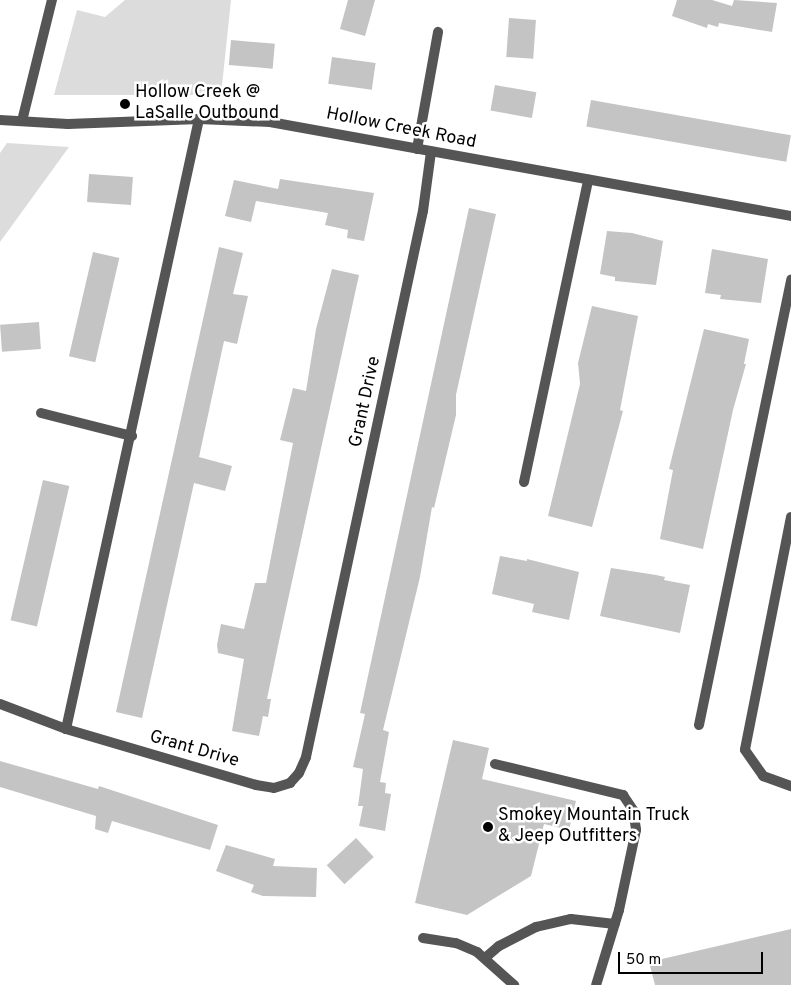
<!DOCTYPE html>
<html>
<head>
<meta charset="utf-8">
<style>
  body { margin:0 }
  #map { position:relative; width:791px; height:985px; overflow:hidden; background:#fff; font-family:Overpass,sans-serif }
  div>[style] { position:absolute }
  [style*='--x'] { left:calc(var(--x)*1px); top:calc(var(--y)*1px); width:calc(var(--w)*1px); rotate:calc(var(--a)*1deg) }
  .green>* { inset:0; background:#dcdcdc }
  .building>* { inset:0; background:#c4c4c4; transform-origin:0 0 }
  .lane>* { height:10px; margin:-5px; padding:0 5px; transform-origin:5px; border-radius:5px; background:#555 }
  .street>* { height:10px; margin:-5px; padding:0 5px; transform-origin:5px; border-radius:5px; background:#555 }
  .dots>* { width:14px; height:14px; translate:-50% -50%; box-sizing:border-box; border:2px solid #fff; border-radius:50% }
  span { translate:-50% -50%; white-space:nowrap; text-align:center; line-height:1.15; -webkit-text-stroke:5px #fff; paint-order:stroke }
  .poi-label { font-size:18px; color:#000 }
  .left { translate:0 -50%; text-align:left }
  .street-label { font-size:18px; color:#000 }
  .scale { position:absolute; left:618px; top:952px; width:145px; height:22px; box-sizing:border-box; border:2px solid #000; border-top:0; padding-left:6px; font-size:15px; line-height:18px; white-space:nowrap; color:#000; -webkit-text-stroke:4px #fff; paint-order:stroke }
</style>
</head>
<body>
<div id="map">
  <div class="green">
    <i style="clip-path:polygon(125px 0,231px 0,221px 95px,54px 95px,77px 10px,105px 17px)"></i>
    <i style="clip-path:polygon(7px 143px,69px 147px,0 242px,0 153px)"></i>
  </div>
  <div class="building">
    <i style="clip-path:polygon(348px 0,375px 0,365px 36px,340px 29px)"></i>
    <i style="clip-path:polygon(677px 0,712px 0,732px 6px,734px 0,777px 3px,772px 32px,719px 23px,718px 27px,708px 24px,707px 28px,672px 16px)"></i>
    <i style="left:509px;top:18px;width:27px;height:39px;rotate:4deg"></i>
    <i style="left:231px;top:40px;width:44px;height:25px;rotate:5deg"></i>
    <i style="left:332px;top:57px;width:44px;height:27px;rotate:8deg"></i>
    <i style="left:495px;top:85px;width:42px;height:26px;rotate:10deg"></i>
    <i style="left:591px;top:100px;width:203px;height:27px;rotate:10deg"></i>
    <i style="left:89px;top:174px;width:44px;height:28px;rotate:4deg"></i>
    <i style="clip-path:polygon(280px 179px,374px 193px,364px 241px,347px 238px,348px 230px,325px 225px,328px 213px,256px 201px,251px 222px,225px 216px,234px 180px,278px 189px)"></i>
    <i style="clip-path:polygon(469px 208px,496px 214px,456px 395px,456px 415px,434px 508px,432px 507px,420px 577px,383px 730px,389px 732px,380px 782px,386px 783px,385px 793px,391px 794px,385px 831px,359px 826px,363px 806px,358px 806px,363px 769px,353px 767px,365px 714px,360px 713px)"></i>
    <i style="clip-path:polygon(607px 231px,632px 233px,663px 241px,656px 285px,615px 281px,615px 277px,600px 274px)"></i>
    <i style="clip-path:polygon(219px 247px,243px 253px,233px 294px,248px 296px,237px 344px,224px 341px,199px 457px,232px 466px,225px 491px,194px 483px,142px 718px,116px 712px)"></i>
    <i style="clip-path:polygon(712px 249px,768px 259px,761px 303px,720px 299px,721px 295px,705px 293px)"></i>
    <i style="left:93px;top:252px;width:27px;height:107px;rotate:13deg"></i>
    <i style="clip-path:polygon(332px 269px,359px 275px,279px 641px,267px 699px,271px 699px,268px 717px,263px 716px,259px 736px,232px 731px,244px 659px,218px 653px,217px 645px,221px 624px,244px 629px,255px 583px,266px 583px,293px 443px,280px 440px,293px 388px,306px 391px,316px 329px)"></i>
    <i style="clip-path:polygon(592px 306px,638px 316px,620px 410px,623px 411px,592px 527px,548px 516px,580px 384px,578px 363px)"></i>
    <i style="left:39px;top:322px;width:27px;height:39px;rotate:86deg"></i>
    <i style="clip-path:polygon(704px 329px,749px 339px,744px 364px,746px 364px,733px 410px,703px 549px,660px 539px,673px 470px,669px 469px)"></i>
    <i style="left:43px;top:480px;width:27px;height:144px;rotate:13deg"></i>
    <i style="clip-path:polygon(500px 556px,527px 561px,527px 559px,579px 572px,569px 620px,532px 612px,534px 604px,492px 594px)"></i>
    <i style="clip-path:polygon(611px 568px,656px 575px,665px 577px,664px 580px,690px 585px,680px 633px,600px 616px)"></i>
    <i style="clip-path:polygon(453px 740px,489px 748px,482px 779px,576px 801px,569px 830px,544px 824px,531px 876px,467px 915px,415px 903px)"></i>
    <i style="clip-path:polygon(0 761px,98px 789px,99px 786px,218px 825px,210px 850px,112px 821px,108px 833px,95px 829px,96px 816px,0 787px)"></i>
    <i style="left:356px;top:838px;width:26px;height:40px;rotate:47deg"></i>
    <i style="clip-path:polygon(226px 845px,275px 859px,273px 866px,317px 868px,316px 897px,263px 896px,251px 892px,254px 885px,216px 871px)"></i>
    <i style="clip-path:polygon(791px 929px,791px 985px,655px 985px,649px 962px)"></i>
  </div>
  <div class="lane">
    <i style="--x:495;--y:764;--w:132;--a:13.6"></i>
    <i style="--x:623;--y:795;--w:18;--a:56"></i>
    <i style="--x:633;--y:810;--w:20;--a:81"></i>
    <i style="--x:636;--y:830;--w:82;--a:102"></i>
    <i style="--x:619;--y:910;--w:78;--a:107"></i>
    <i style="--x:423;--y:938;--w:33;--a:9"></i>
    <i style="--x:456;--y:943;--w:23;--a:23"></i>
    <i style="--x:477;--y:952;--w:50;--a:41.7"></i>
    <i style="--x:485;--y:958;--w:18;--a:-41"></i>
    <i style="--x:499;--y:946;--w:42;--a:-27.2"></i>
    <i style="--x:536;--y:927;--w:36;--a:-13"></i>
    <i style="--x:571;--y:919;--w:44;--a:6.5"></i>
  </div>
  <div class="street">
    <i style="--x:0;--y:120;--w:68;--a:3.4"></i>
    <i style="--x:68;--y:124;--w:131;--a:-2.2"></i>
    <i style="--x:199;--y:119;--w:71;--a:2.4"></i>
    <i style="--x:270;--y:122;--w:529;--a:10.23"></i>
    <i style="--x:22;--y:121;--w:125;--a:-76.1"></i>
    <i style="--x:417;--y:149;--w:119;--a:-79.8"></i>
    <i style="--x:41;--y:413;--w:94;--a:14.2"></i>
    <i style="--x:524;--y:482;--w:309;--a:-78"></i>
    <i style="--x:791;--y:517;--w:237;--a:101.2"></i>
    <i style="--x:745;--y:750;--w:32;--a:55"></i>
    <i style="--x:763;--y:776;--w:30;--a:20"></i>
    <i style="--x:0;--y:704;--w:71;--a:20.7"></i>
    <i style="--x:66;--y:729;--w:198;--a:16.4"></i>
    <i style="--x:256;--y:785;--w:18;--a:9"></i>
    <i style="--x:274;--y:788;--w:17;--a:-17"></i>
    <i style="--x:290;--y:783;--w:13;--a:-48"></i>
    <i style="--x:299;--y:773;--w:17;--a:-66"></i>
    <i style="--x:306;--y:757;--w:558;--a:-77.91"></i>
    <i style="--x:423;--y:211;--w:60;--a:-82.3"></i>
    <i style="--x:699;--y:725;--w:455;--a:-78.3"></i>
    <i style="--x:66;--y:729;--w:624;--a:-77.7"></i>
  </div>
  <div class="dots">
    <i style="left:125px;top:104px;background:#000"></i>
    <i style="left:488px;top:827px;background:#000"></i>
  </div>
  <div class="poi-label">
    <span class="left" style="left:135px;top:104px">Hollow Creek @<br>LaSalle Outbound</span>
    <span class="left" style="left:498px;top:827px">Smokey Mountain Truck<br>&amp; Jeep Outfitters</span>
  </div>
  <div class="street-label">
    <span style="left:401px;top:129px;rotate:11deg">Hollow Creek Road</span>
    <span style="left:366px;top:402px;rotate:-78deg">Grant Drive</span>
    <span style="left:194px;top:750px;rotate:16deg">Grant Drive</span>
  </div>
  <div class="scale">50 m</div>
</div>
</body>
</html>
